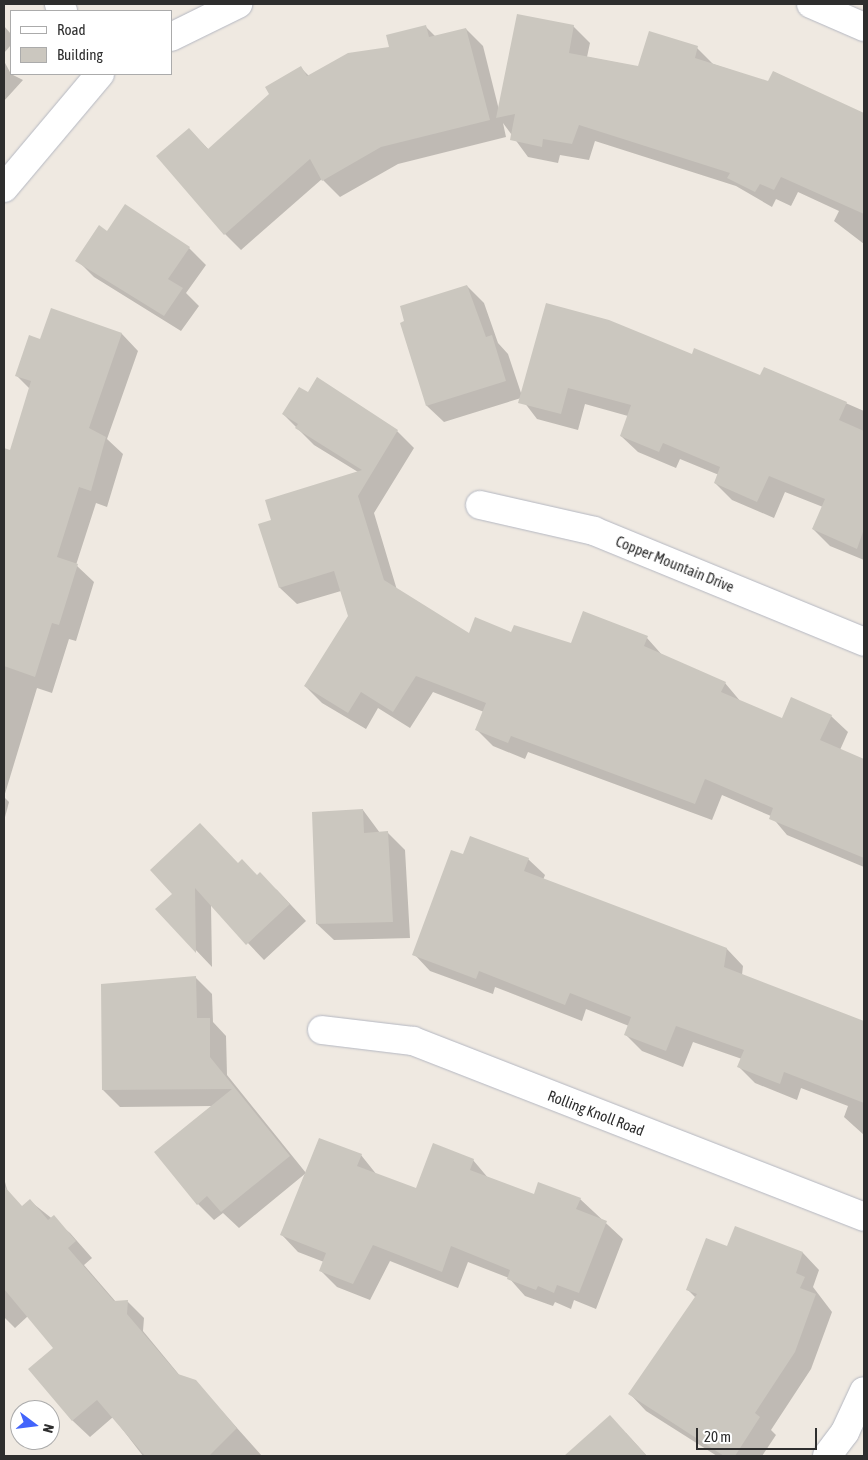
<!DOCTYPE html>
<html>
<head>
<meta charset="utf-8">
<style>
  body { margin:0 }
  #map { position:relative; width:868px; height:1460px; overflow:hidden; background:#efe9e1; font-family:"Asap Condensed",sans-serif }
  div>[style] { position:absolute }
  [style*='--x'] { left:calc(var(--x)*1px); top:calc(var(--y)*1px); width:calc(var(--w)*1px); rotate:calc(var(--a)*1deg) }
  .shadow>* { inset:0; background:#0003 }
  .building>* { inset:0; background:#cbc7bf }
  .roads { filter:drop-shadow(0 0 1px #b4b7c1) drop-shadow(0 0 1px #b4b7c1) }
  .minor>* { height:28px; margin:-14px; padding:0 14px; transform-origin:14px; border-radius:14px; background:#fff }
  span { translate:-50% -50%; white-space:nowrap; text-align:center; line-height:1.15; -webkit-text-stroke:4px #fff; paint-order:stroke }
  .street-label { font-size:15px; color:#2e2e2e }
  .frame { position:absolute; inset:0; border:5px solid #2e2e2e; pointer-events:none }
  .legend { position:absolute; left:10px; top:10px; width:162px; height:65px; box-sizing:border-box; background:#fff; border:1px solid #ababab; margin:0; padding:6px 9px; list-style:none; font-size:15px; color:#2e2e2e }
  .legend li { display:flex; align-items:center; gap:10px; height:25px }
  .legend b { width:25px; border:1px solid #ababab }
  .north { position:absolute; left:10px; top:1400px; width:50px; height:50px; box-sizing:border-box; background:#fff; border:1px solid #ababab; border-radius:50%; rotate:105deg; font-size:14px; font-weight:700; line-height:20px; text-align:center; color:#2e2e2e }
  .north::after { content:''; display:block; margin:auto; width:18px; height:22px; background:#4264fb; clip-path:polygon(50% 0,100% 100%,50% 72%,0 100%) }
  .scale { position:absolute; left:696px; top:1428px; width:121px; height:22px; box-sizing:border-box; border:2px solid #2e2e2e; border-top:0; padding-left:6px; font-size:15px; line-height:18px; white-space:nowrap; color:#2e2e2e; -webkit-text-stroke:4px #fff; paint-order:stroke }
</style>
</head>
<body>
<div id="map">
  <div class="shadow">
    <i style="clip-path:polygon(4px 26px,11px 34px,11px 45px,4px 53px)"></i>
    <i style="clip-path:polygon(573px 26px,590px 43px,587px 57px,639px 67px,696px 47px,713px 64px,769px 83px,774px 72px,864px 116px,864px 244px,834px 221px,839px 211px,798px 192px,791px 206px,776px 199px,772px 207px,736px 186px,595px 141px,589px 160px,560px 155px,558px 163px,528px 157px,503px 123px,506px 137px,398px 164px,340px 197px,322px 179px,241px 250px,225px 234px,189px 129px,209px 150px,301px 68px,309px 76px,391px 48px,426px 27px,436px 37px,466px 29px,483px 46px,499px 110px)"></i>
    <i style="clip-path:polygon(4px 61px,11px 74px,23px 80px,4px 101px)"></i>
    <i style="clip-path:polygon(107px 233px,189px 248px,206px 265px,186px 293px,199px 306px,181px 331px,94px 277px,77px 260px)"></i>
    <i style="clip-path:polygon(467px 286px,484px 303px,498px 343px,508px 354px,522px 396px,692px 356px,761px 377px,765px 368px,864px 411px,864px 560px,830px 546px,813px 529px,823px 507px,785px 492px,774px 518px,732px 500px,715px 483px,719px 475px,680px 459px,676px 468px,638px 452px,621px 436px,628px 416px,585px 404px,578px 430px,537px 419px,521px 398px,444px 422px,427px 406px,401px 324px)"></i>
    <i style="clip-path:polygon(52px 310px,122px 334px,138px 351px,107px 439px,123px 454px,107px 507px,96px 503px,76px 565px,94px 582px,76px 641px,69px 639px,52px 693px,37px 688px,4px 797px,4px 449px,11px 451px,30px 389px,16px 375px,41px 341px)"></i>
    <i style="clip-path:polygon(283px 414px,397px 431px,414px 448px,374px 513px,397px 590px,469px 634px,512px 634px,571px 644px,647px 638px,663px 656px,725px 683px,741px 702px,783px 720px,831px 716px,848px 732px,840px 750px,864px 760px,864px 867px,787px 835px,771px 816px,722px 795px,712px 820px,528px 752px,525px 759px,493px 746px,477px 730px,484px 712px,433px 692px,410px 728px,378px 708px,366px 729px,322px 703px,305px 686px,349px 617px,341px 591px,297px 604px,280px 588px,273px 521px,358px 472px,314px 445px)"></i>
    <i style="clip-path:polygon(4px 797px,9px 802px,4px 821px)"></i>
    <i style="clip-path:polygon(363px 810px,380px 833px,388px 833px,405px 850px,410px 938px,334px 940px,317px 924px)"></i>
    <i style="clip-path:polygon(463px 856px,528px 859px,545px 875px,543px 880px,727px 949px,743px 966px,742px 975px,864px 1023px,864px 1135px,844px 1117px,848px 1106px,801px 1088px,797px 1100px,755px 1083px,739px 1067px,742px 1059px,693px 1042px,683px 1067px,642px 1051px,626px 1035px,629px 1026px,586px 1009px,582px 1021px,495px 987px,493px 994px,430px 971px,414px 954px)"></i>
    <i style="clip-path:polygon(238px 864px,277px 890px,306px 921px,264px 960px,211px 904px,212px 967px,157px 909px,173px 894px)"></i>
    <i style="clip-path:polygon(196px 978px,212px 994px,213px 1022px,226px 1036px,227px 1075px,306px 1173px,361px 1155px,377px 1175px,417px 1190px,473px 1160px,489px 1179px,535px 1196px,580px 1199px,623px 1239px,596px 1309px,574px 1300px,571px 1309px,555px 1302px,553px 1306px,525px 1296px,509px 1278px,468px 1262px,458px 1288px,390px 1261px,370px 1300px,337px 1287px,321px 1271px,324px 1262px,298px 1252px,282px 1235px,306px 1173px,239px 1228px,223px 1213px,214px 1220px,198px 1204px,213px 1106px,120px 1107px,103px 1090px)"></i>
    <i style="clip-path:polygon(4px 1178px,8px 1193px,4px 1194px)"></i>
    <i style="clip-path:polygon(14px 1199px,22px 1207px,30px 1201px,70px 1233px,92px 1258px,84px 1265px,116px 1302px,128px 1302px,144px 1318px,143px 1331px,181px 1377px,195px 1381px,262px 1456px,143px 1456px,113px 1417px,90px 1437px,73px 1421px,30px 1369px,55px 1348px,28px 1316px,15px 1328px,4px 1317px,4px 1207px)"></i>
    <i style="clip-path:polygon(728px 1248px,803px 1253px,819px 1270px,813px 1287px,832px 1312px,811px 1369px,771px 1430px,776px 1435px,762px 1456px,717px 1456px,646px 1411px,630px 1394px,696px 1298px,688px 1290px)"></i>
    <i style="clip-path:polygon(626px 1433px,647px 1456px,593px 1456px,582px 1442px)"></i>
  </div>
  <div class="building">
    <i style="clip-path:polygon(517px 14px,574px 25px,569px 53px,638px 66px,649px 31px,698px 46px,695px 58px,768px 81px,773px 71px,864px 113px,864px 214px,781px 177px,774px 190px,760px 184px,755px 192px,727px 178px,730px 173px,579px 125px,572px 144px,543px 139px,542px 147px,510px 140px,515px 114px,496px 118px)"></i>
    <i style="clip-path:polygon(426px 25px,429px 37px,466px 28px,490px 120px,381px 147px,322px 181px,310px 159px,224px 235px,156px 156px,189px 128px,208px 149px,269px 94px,265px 87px,301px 66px,307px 76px,348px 53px,389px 47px,386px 35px)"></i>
    <i style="clip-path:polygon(125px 204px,190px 247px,168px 279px,183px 288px,164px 316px,75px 261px,99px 225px,107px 231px)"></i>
    <i style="clip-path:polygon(467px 285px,486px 337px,492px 335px,506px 381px,426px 406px,400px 323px,404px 321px,400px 306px)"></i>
    <i style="clip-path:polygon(546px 303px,609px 320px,692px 354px,694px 348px,760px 375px,764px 367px,847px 402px,839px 420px,864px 431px,864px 529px,857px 549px,812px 529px,825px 499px,769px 476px,757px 502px,714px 483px,720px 467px,663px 443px,659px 452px,620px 436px,631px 405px,568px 388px,561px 414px,518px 403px)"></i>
    <i style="clip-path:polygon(51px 308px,122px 333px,89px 428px,106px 437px,91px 491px,79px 487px,57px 557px,78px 564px,59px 625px,52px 623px,35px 677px,4px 666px,4px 448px,10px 450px,31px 381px,15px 376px,29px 335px,40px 339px)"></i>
    <i style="clip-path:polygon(317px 377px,398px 430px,358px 496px,384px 580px,469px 633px,475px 617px,511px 632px,514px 625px,571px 643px,583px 611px,648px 636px,644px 646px,726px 682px,721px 692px,782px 718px,791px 697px,832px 715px,820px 740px,864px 759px,864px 858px,769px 819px,773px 808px,705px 779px,695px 804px,511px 736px,508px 743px,475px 730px,486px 703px,416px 676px,393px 712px,361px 692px,348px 713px,304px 686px,348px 616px,334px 571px,279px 588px,258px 524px,271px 520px,265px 500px,362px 470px,295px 428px,298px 424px,282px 414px,299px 387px,308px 392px)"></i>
    <i style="clip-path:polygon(363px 809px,364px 833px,388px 831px,393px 922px,316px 924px,312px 812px)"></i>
    <i style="clip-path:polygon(200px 823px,238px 863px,242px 859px,257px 875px,260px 872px,290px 904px,246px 945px,195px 888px,196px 953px,155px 909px,172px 894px,150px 870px)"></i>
    <i style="clip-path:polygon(470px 836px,529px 858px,524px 871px,727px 948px,724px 967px,864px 1021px,864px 1103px,784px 1072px,780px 1084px,737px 1067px,744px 1050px,676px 1026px,666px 1051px,624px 1035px,631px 1017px,570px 993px,565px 1005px,479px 971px,476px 979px,412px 955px,451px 850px,463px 854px)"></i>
    <i style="clip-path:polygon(196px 976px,197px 1018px,210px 1018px,210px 1057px,290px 1156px,221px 1212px,207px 1196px,197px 1205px,154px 1152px,232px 1089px,102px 1090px,101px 984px)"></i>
    <i style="clip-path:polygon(319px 1138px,362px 1154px,357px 1166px,416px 1188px,433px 1143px,474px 1159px,470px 1170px,534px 1194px,538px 1182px,581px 1198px,576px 1209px,607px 1221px,579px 1293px,557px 1285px,554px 1293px,538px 1286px,536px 1290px,507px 1279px,510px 1270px,451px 1246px,442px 1272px,373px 1245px,353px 1284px,319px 1271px,326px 1253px,280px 1235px)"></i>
    <i style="clip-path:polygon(4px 1186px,22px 1206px,30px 1199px,48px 1220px,54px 1215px,76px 1241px,68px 1248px,114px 1301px,128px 1300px,127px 1314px,178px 1374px,196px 1380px,237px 1428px,209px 1456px,145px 1456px,97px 1400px,72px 1421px,28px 1369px,53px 1348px,4px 1289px)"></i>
    <i style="clip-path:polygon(735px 1226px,803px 1252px,796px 1273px,805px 1277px,800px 1288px,816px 1294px,795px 1352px,755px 1413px,760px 1417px,735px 1456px,724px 1456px,628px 1394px,697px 1294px,686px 1290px,706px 1238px,727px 1246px)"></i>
    <i style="clip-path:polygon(610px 1415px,647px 1456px,564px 1456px)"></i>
  </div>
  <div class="roads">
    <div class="minor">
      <i style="--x:59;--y:4;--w:8;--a:60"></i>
      <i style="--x:811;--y:4;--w:58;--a:23.5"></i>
      <i style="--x:171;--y:37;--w:75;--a:-26.2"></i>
      <i style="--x:4;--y:188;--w:149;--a:-49.9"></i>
      <i style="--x:480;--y:505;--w:117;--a:12.8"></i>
      <i style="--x:594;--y:531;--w:292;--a:22.3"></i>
      <i style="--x:322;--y:1030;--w:92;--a:6.9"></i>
      <i style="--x:413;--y:1041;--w:484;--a:21.3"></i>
      <i style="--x:827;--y:1456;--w:30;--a:-53"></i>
      <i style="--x:845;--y:1432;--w:45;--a:-65.1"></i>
    </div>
  </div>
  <div class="street-label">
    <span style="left:675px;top:564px;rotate:22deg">Copper Mountain Drive</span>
    <span style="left:596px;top:1113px;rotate:21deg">Rolling Knoll Road</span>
  </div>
  <div class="frame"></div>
  <ul class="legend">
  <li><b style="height:6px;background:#fff"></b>Road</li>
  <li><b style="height:14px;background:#cbc7bf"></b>Building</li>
  </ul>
  <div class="north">N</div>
  <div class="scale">20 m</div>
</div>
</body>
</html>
